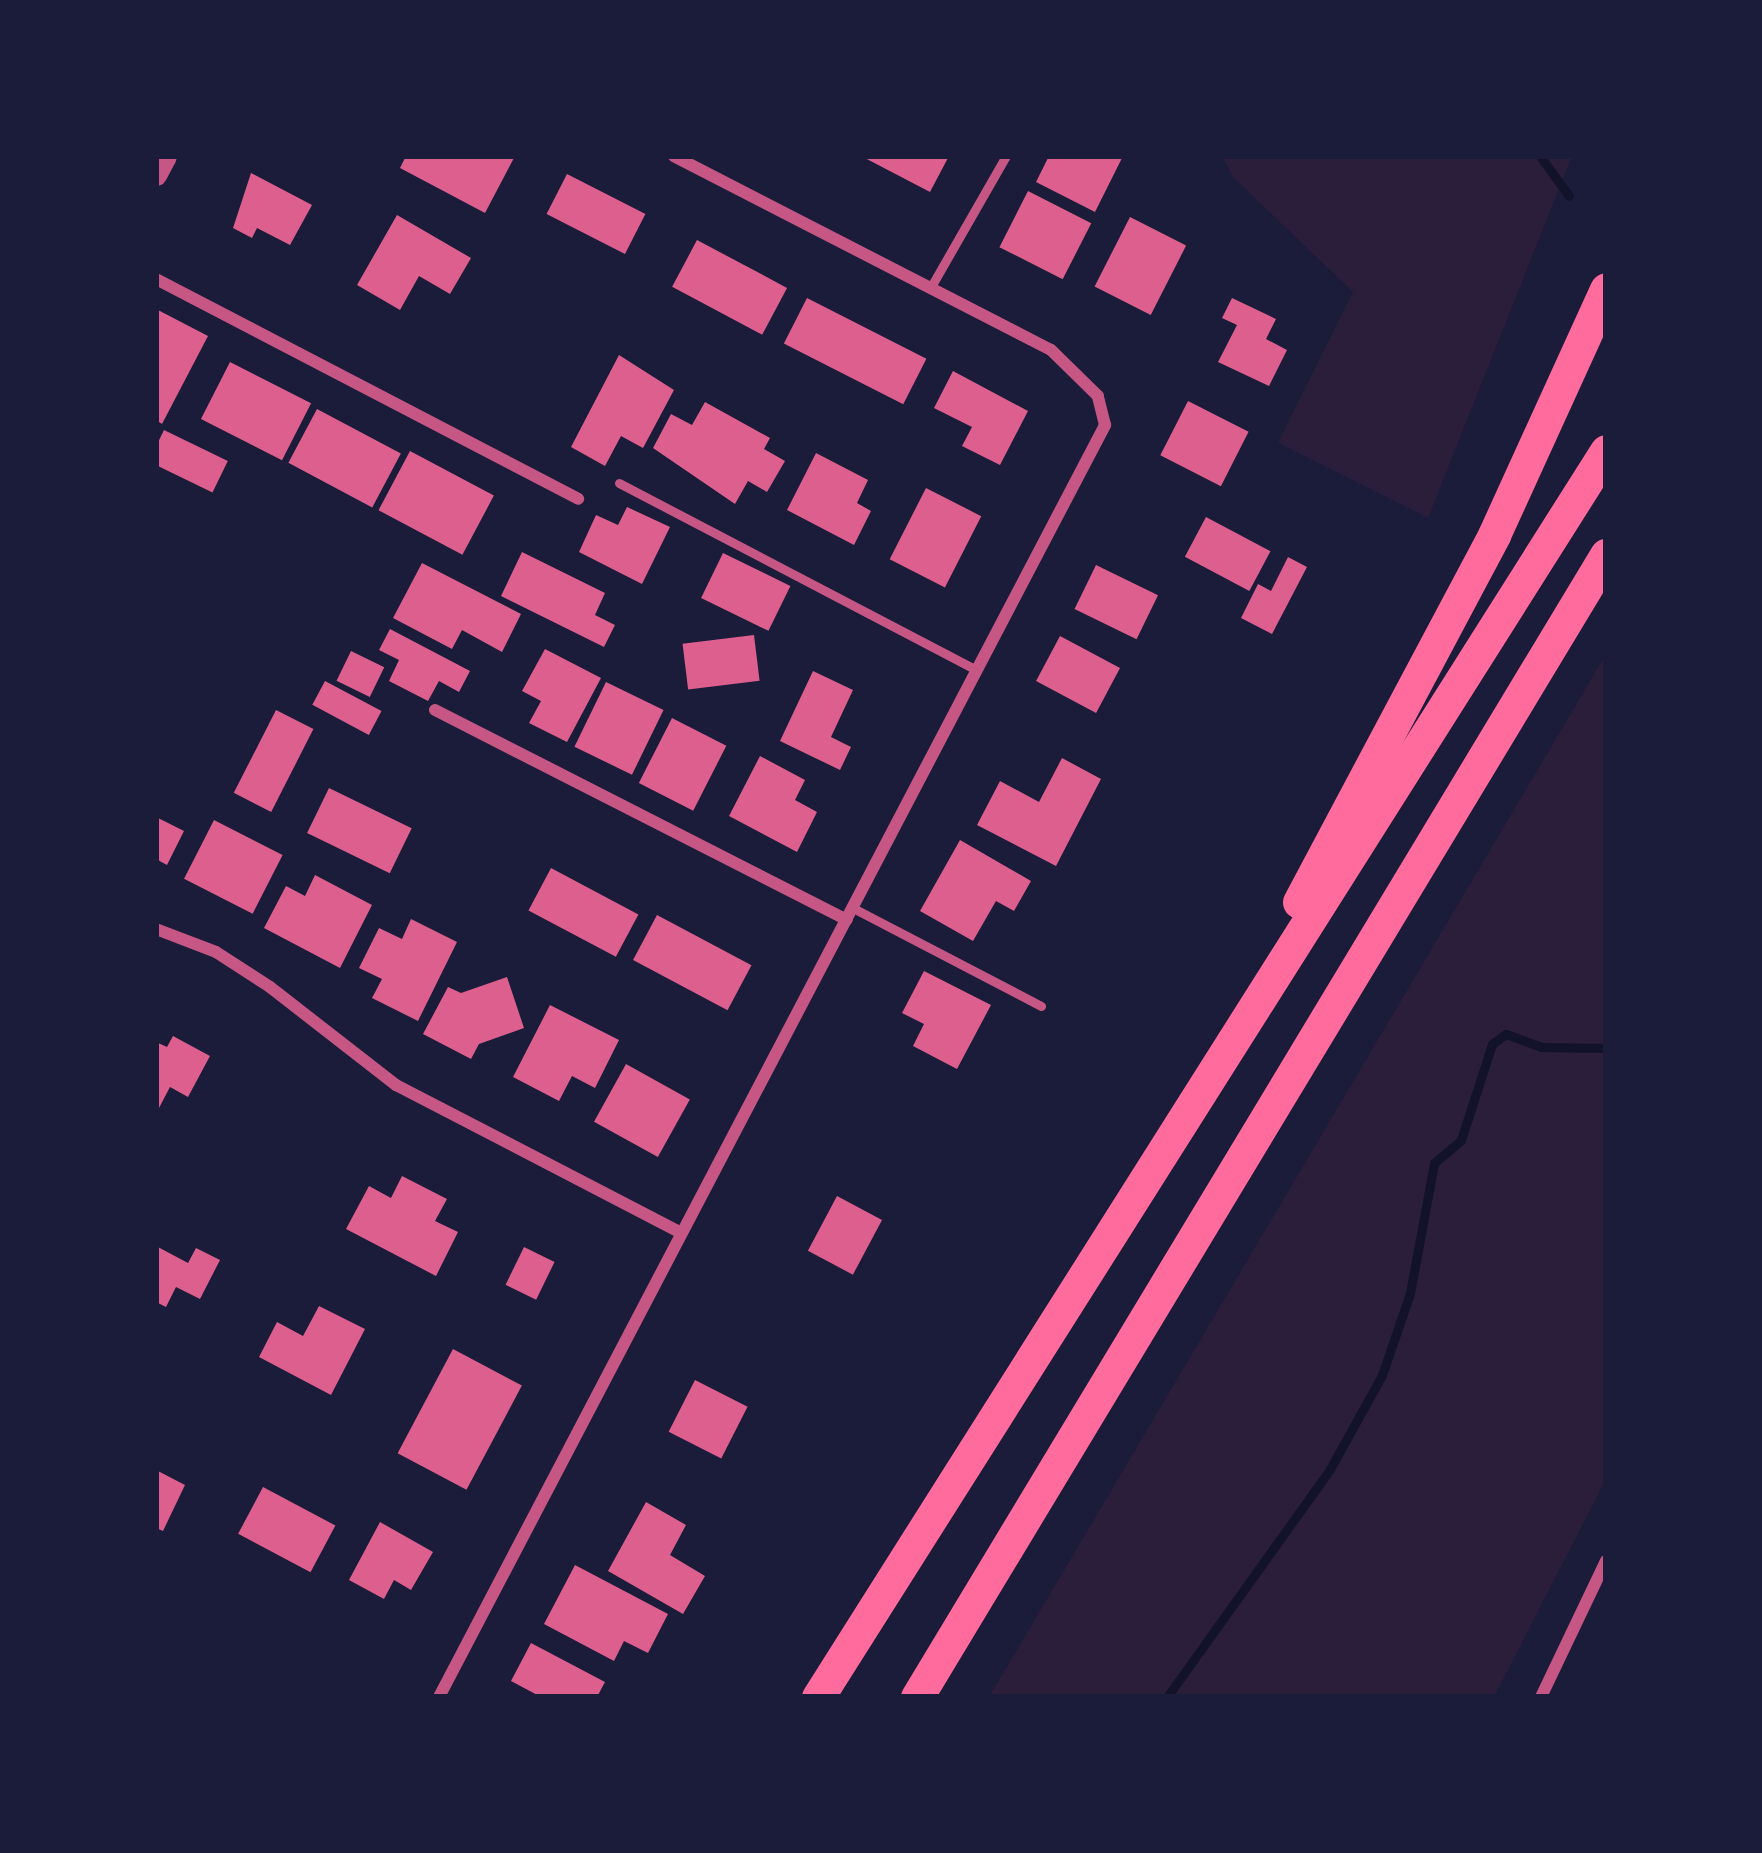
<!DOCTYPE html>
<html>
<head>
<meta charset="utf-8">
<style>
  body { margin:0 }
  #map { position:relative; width:1762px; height:1853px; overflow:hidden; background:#1b1b3a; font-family:"Roboto Condensed",sans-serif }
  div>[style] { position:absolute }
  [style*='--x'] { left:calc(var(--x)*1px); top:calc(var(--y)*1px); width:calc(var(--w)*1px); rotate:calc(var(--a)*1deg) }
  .green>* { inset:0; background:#2a1e3b }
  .stream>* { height:9px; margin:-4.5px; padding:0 4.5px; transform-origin:4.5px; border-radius:4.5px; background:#12122b }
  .building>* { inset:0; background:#dd5f8e; transform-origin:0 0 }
  .service>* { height:9px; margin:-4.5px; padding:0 4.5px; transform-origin:4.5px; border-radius:4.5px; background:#c65784 }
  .minor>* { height:12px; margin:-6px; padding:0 6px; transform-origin:6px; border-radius:6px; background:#c65784 }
  .tertiary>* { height:21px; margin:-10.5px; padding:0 10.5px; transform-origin:10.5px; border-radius:10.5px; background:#c65784 }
  .motorway>* { height:33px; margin:-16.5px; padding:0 16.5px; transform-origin:16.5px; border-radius:16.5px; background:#ff6b9d }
  span { translate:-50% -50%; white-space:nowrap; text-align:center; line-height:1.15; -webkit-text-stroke:9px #1b1b3a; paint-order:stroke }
  .frame { position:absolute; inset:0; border:159px solid #1b1b3a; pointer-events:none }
</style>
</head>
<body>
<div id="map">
  <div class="green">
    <i style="clip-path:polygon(1222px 156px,1572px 156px,1428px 518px,1278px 443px,1353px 292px,1233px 177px)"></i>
    <i style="clip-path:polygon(1606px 654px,1606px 1479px,1494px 1697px,989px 1697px)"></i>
  </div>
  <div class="stream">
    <i style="--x:1540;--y:156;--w:49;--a:54.1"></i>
    <i style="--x:1167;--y:1697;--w:280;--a:-54.4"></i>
    <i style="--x:1330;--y:1469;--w:107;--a:-61"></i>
    <i style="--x:1382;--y:1375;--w:87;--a:-71.1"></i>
    <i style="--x:1410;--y:1293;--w:132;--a:-79.5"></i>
    <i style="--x:1434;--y:1163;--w:35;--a:-40"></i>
    <i style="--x:1461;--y:1140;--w:101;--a:-72.1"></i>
    <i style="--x:1492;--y:1044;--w:17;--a:-36"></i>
    <i style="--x:1506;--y:1034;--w:37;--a:20"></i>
    <i style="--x:1541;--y:1047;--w:65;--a:0.9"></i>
  </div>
  <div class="building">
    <i style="clip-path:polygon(406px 156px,515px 156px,485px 213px,400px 168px)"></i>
    <i style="clip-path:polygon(861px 156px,949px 156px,930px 192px)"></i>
    <i style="clip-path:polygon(1049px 156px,1123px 156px,1095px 212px,1036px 182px)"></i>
    <i style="clip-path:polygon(251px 173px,312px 205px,290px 245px,257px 228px,252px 238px,233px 228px)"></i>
    <i style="left:567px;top:174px;width:88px;height:45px;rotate:27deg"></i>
    <i style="left:1028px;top:191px;width:71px;height:63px;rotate:27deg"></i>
    <i style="clip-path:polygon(397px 215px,471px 258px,450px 294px,419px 276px,400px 310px,357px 285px)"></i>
    <i style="left:1130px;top:217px;width:63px;height:78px;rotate:27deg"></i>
    <i style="left:697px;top:240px;width:102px;height:53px;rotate:28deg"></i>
    <i style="left:807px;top:298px;width:134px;height:51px;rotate:27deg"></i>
    <i style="clip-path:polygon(1232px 298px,1276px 319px,1266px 339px,1287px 350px,1269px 386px,1218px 362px,1237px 325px,1222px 318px)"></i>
    <i style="clip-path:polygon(156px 309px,208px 336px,162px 424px,156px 420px)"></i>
    <i style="clip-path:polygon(619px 355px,674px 390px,643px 448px,621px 436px,605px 466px,571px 447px)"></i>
    <i style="left:230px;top:362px;width:91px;height:64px;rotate:27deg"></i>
    <i style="clip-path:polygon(953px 371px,1028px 411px,1000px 465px,962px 446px,972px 427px,934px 408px)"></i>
    <i style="left:1188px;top:401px;width:68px;height:61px;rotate:27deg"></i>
    <i style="clip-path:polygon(705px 402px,770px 438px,764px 449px,785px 461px,767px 492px,748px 481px,735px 504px,653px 448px,671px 414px,692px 425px)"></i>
    <i style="left:317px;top:409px;width:95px;height:61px;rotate:28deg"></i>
    <i style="left:164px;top:430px;width:71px;height:35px;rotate:26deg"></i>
    <i style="left:410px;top:451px;width:95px;height:67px;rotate:28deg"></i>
    <i style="clip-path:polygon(816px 453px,868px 480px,857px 503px,871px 511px,854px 545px,787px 510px)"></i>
    <i style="left:926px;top:488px;width:62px;height:80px;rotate:27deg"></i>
    <i style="clip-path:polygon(627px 507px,670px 527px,642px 584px,579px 552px,596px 515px,618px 525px)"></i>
    <i style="left:1206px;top:517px;width:73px;height:45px;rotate:28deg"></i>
    <i style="clip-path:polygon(522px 552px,605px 593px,595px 615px,615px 625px,604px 647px,501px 596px)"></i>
    <i style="left:723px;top:553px;width:75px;height:50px;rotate:26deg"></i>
    <i style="clip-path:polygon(1288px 557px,1307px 567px,1272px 634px,1241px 618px,1258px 584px,1271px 591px)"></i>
    <i style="clip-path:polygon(422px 563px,521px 614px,502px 652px,462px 630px,452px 649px,393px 618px)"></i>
    <i style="left:1096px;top:565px;width:69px;height:49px;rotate:26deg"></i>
    <i style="clip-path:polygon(390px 629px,470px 671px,459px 692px,439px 681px,428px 701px,389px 681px,399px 660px,379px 650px)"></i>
    <i style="left:754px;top:635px;width:46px;height:72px;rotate:83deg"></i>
    <i style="left:1060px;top:636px;width:68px;height:51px;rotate:28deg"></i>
    <i style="clip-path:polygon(545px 649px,601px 678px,567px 742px,529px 723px,541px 701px,522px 691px)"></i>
    <i style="left:351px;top:651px;width:37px;height:33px;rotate:26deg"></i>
    <i style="clip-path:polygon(813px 671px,853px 690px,831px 737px,851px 747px,840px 770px,780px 741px)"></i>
    <i style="left:325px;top:681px;width:64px;height:27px;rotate:28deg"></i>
    <i style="left:606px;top:682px;width:64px;height:72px;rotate:26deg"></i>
    <i style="left:276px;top:710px;width:42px;height:93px;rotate:27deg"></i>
    <i style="left:672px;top:718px;width:61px;height:73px;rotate:27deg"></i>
    <i style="clip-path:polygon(760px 756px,805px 780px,795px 800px,817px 812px,797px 852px,729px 816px)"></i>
    <i style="clip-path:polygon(1062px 758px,1101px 779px,1056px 866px,977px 825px,1000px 781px,1039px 802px)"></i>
    <i style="left:329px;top:788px;width:92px;height:50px;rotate:26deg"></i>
    <i style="clip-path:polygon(156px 817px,184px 831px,167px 865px,156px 859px)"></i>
    <i style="left:214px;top:820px;width:77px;height:66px;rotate:27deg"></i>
    <i style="clip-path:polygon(960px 840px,1031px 881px,1014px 911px,996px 901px,973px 941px,920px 911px)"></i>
    <i style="left:551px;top:868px;width:99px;height:48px;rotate:28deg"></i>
    <i style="clip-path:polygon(315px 875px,372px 905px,340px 968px,264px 928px,286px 886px,305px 896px)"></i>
    <i style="left:657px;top:915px;width:107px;height:51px;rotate:28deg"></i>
    <i style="clip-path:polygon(411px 919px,457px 942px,418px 1021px,372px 998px,382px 979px,359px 968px,379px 928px,402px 939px)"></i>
    <i style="clip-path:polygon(924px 971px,991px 1005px,957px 1069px,913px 1046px,924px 1024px,902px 1013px)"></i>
    <i style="clip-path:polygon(507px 977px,524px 1028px,479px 1044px,471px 1059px,423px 1034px,448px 987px,461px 993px)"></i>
    <i style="clip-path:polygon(550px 1005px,619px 1040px,595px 1088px,572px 1076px,559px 1101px,513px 1077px)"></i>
    <i style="clip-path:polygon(173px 1036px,210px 1056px,188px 1097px,170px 1087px,159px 1108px,156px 1042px,167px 1047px)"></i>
    <i style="left:626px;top:1064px;width:73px;height:66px;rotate:29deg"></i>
    <i style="clip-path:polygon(402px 1176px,447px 1199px,435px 1221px,458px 1232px,436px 1276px,346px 1229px,369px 1186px,391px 1198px)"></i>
    <i style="left:837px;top:1196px;width:51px;height:62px;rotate:28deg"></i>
    <i style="clip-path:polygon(156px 1246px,188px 1263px,196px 1248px,220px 1260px,200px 1299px,176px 1287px,166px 1307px,156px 1302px)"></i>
    <i style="left:524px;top:1247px;width:34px;height:42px;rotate:26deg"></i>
    <i style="clip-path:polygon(319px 1306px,365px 1329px,331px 1395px,259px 1357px,277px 1322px,303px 1336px)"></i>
    <i style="left:453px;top:1349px;width:78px;height:118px;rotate:28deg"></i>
    <i style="left:695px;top:1380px;width:59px;height:58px;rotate:27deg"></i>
    <i style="clip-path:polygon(156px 1470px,185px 1485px,163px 1531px,156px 1528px)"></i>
    <i style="left:263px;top:1487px;width:82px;height:53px;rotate:28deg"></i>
    <i style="clip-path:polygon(646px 1502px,686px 1525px,670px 1555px,705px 1576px,683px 1614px,608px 1571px)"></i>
    <i style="clip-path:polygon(380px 1522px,433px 1552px,411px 1590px,394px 1580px,384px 1599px,349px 1580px)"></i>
    <i style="clip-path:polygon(575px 1565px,668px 1614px,648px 1653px,624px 1641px,614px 1661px,544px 1624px)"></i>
    <i style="clip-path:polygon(531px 1643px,605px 1682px,597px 1697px,541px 1697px,511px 1681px)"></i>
  </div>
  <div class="service">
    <i style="--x:932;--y:285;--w:149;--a:-60.2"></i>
    <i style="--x:619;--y:483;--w:404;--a:27.6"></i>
    <i style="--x:853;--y:908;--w:212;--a:27.5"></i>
  </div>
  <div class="minor">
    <i style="--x:156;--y:279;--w:476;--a:27.5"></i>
    <i style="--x:435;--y:710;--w:462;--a:27"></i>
    <i style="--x:156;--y:929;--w:64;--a:21"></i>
    <i style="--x:216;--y:952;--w:64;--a:32.9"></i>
    <i style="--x:270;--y:987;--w:160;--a:37.9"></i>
    <i style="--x:396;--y:1085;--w:319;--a:27.4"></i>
    <i style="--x:439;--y:1697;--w:1436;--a:-62.36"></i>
    <i style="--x:1105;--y:425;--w:30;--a:-104"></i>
    <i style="--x:1098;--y:396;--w:66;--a:-135.6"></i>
    <i style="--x:1051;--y:350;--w:424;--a:-152.8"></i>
    <i style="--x:1541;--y:1697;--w:151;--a:-64.5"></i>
  </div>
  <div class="tertiary">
    <i style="--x:156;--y:175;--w:21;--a:-62"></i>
  </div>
  <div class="motorway">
    <i style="--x:1299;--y:902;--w:416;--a:-62"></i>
    <i style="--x:1494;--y:535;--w:270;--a:-65.5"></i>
    <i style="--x:818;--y:1697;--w:1474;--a:-57.69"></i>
    <i style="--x:917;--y:1697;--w:1334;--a:-58.9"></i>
  </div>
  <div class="frame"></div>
</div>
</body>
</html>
